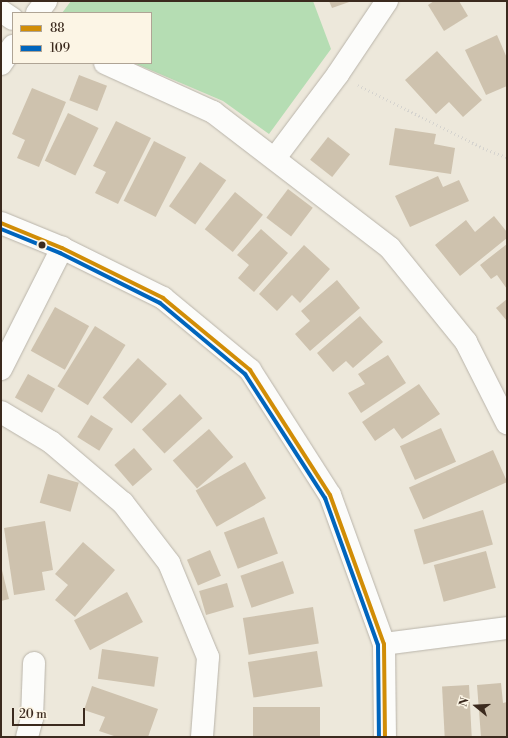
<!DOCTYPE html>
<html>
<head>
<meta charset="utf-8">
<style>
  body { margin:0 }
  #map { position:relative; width:508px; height:738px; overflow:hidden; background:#ede8db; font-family:"Libre Bodoni",serif }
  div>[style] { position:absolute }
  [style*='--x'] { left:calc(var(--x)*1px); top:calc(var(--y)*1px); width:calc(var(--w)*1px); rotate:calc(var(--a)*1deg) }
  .green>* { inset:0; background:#b5ddb3 }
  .building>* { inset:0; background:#cec2ae; transform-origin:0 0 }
  .path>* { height:2.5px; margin-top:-1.25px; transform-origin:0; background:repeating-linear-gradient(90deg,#d6d4cf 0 1px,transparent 0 4px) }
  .roads { filter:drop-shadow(0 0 1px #b9b4aa) drop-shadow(0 0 1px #b9b4aa) }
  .minor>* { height:22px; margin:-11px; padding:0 11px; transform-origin:11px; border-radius:11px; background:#fcfcfa }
  .bus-1>* { height:4px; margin:-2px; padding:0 2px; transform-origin:2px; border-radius:2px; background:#d18d06 }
  .bus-2>* { height:4px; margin:-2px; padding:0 2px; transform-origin:2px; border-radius:2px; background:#0065bd }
  .dots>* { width:11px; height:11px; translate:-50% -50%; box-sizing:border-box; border:2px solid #fcf5e5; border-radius:50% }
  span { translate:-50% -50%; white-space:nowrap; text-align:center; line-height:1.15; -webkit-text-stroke:4px #fcf5e5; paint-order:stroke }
  .frame { position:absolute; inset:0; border:2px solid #3b2a1e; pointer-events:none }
  .legend { position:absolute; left:12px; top:12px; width:140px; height:52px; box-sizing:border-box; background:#fcf5e5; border:1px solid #afa495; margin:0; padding:5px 7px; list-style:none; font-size:12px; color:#3b2a1e }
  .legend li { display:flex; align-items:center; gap:8px; height:20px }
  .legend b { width:20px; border:1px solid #afa495 }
  .north { position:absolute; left:456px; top:686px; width:40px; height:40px; -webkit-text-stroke:3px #fcf5e5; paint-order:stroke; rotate:288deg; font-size:11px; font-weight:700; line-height:16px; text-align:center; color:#3b2a1e }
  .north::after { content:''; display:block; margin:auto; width:14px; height:18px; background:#3b2a1e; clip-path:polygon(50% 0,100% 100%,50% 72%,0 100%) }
  .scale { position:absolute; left:12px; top:708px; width:73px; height:18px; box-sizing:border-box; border:2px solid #3b2a1e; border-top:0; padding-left:5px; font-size:12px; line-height:14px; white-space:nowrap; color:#3b2a1e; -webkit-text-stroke:3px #fcf5e5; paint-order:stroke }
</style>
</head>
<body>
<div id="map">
  <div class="green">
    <i style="clip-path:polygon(71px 1px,313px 1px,331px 49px,269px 134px,223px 101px,134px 63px,151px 63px,151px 13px,62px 13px)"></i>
  </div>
  <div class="building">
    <i style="clip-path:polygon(329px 1px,352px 1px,332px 8px)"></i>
    <i style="clip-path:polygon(434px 1px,459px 1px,468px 16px,444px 31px,428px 5px)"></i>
    <i style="clip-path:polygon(497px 35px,507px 58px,507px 86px,486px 95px,465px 50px)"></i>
    <i style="clip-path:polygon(437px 51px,482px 100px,463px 117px,449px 102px,436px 114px,405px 80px)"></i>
    <i style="left:79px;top:75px;width:30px;height:27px;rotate:21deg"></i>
    <i style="clip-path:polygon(32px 88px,66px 102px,39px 167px,17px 158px,25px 140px,12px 134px)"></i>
    <i style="left:68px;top:113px;width:34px;height:53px;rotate:26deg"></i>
    <i style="clip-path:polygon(116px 121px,151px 138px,118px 204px,95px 193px,106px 172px,93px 166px)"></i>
    <i style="clip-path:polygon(395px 128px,436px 134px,434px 144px,455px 148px,451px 174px,389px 165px)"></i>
    <i style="left:328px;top:137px;width:28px;height:29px;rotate:38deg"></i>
    <i style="left:154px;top:141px;width:36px;height:67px;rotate:27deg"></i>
    <i style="left:200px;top:162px;width:32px;height:54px;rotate:35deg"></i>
    <i style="clip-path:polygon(438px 176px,443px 187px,459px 180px,469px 201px,410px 227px,395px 196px)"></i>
    <i style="left:288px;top:189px;width:31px;height:36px;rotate:37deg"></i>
    <i style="left:235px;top:192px;width:36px;height:48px;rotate:39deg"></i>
    <i style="clip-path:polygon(494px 216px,507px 232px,507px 238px,460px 276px,435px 245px,466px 220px,475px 232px)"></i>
    <i style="clip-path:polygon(261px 229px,288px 253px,254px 292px,238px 278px,249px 265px,237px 255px)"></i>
    <i style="clip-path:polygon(507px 244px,507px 289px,497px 275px,491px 279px,480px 265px)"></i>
    <i style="clip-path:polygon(304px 245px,330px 269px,300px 303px,292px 295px,277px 311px,259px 294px)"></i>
    <i style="clip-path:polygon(337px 280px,360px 308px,310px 351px,295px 334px,310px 321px,301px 311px)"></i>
    <i style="clip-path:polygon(507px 299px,507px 321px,496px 308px)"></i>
    <i style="left:55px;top:307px;width:39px;height:50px;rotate:29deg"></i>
    <i style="clip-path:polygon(360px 316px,383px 342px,353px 368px,346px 361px,333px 372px,317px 353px)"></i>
    <i style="left:95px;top:326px;width:36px;height:71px;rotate:32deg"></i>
    <i style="clip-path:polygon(388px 355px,406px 383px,361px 413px,348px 393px,365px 384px,358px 374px)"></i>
    <i style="left:138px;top:358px;width:39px;height:53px;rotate:42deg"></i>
    <i style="left:28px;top:374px;width:31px;height:27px;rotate:29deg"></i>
    <i style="clip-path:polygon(419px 384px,440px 414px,402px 439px,394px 428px,375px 441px,362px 422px)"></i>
    <i style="left:180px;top:394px;width:33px;height:52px;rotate:47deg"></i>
    <i style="left:91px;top:415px;width:26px;height:26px;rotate:32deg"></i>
    <i style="left:441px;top:428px;width:37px;height:45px;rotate:66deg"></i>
    <i style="left:209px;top:429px;width:37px;height:48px;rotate:49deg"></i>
    <i style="left:134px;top:448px;width:28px;height:26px;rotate:49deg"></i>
    <i style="left:493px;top:450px;width:35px;height:92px;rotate:66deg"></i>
    <i style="left:245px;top:462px;width:42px;height:57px;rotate:60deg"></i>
    <i style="left:48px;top:474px;width:32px;height:30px;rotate:16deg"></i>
    <i style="left:483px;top:510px;width:36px;height:72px;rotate:74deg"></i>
    <i style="left:264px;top:517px;width:39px;height:43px;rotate:69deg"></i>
    <i style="clip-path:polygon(45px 521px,53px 570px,42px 572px,45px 590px,14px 595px,4px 528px)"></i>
    <i style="clip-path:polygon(83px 542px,115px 570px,75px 617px,55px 600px,68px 585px,55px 574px)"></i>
    <i style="left:210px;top:550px;width:28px;height:25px;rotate:67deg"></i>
    <i style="left:486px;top:551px;width:38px;height:54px;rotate:75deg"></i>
    <i style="left:283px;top:561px;width:34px;height:45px;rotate:71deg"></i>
    <i style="clip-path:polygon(1px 566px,9px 599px,1px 601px)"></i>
    <i style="left:227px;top:583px;width:25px;height:29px;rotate:74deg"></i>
    <i style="left:127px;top:592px;width:34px;height:60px;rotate:62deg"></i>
    <i style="left:313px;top:607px;width:37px;height:71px;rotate:81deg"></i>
    <i style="left:102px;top:649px;width:57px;height:30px;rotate:8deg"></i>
    <i style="left:317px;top:651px;width:36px;height:70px;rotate:81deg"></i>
    <i style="clip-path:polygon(501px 683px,503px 703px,507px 702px,506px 737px,481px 737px,477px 685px)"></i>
    <i style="left:469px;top:685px;width:52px;height:27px;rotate:87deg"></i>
    <i style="clip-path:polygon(92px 686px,158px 709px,148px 737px,117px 737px,99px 731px,105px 717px,84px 710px)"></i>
    <i style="left:253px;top:707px;width:67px;height:30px"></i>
  </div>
  <div class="path">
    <i style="--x:358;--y:85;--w:140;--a:26.7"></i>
    <i style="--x:483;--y:148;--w:26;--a:21"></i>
  </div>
  <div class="roads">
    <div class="minor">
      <i style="--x:1;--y:11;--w:14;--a:34"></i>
      <i style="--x:37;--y:13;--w:15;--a:-53"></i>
      <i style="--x:105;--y:63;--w:119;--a:24.4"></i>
      <i style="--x:213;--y:112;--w:223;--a:37.5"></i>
      <i style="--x:390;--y:248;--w:121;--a:51"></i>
      <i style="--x:466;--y:342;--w:91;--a:63.2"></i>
      <i style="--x:1;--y:64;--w:22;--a:-56"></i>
      <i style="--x:275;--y:158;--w:105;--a:-53.1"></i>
      <i style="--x:338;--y:74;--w:88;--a:-56.1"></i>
      <i style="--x:1;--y:223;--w:66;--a:22.3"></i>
      <i style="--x:62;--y:248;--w:113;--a:26.3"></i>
      <i style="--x:163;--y:298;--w:113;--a:39.6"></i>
      <i style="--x:250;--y:370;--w:148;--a:57.4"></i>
      <i style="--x:330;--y:495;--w:158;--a:70.1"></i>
      <i style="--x:384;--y:644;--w:93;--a:89.4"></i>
      <i style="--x:1;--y:369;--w:136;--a:-63.2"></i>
      <i style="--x:1;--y:412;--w:58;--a:31"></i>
      <i style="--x:51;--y:442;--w:94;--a:40.3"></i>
      <i style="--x:123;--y:503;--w:76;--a:52.5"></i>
      <i style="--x:169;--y:563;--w:102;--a:67.5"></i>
      <i style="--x:208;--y:657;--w:80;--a:94.3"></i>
      <i style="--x:384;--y:644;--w:124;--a:-7.4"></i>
      <i style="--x:27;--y:737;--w:20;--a:-75"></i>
      <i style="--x:32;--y:718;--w:55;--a:-87.9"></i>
    </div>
  </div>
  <div class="bus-1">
    <i style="--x:1;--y:223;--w:66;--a:22.3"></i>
    <i style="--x:62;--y:248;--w:113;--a:26.3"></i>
    <i style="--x:163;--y:298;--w:113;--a:39.6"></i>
    <i style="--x:250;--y:370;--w:148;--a:57.4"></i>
    <i style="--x:330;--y:495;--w:158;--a:70.1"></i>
    <i style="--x:384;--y:644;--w:93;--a:89.4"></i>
  </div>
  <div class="bus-2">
    <i style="--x:1;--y:229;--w:64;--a:22.1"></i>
    <i style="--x:60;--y:253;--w:112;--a:26.6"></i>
    <i style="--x:160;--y:303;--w:111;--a:39.9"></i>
    <i style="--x:245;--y:374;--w:148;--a:57.2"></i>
    <i style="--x:325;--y:498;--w:156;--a:70.2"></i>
    <i style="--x:378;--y:645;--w:92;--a:89.4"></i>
  </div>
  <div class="dots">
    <i style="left:42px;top:245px;background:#3b2a1e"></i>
  </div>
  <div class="frame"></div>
  <ul class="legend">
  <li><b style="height:5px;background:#d18d06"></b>88</li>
  <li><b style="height:5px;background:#0065bd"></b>109</li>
  </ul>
  <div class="north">N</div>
  <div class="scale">20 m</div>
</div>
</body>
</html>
